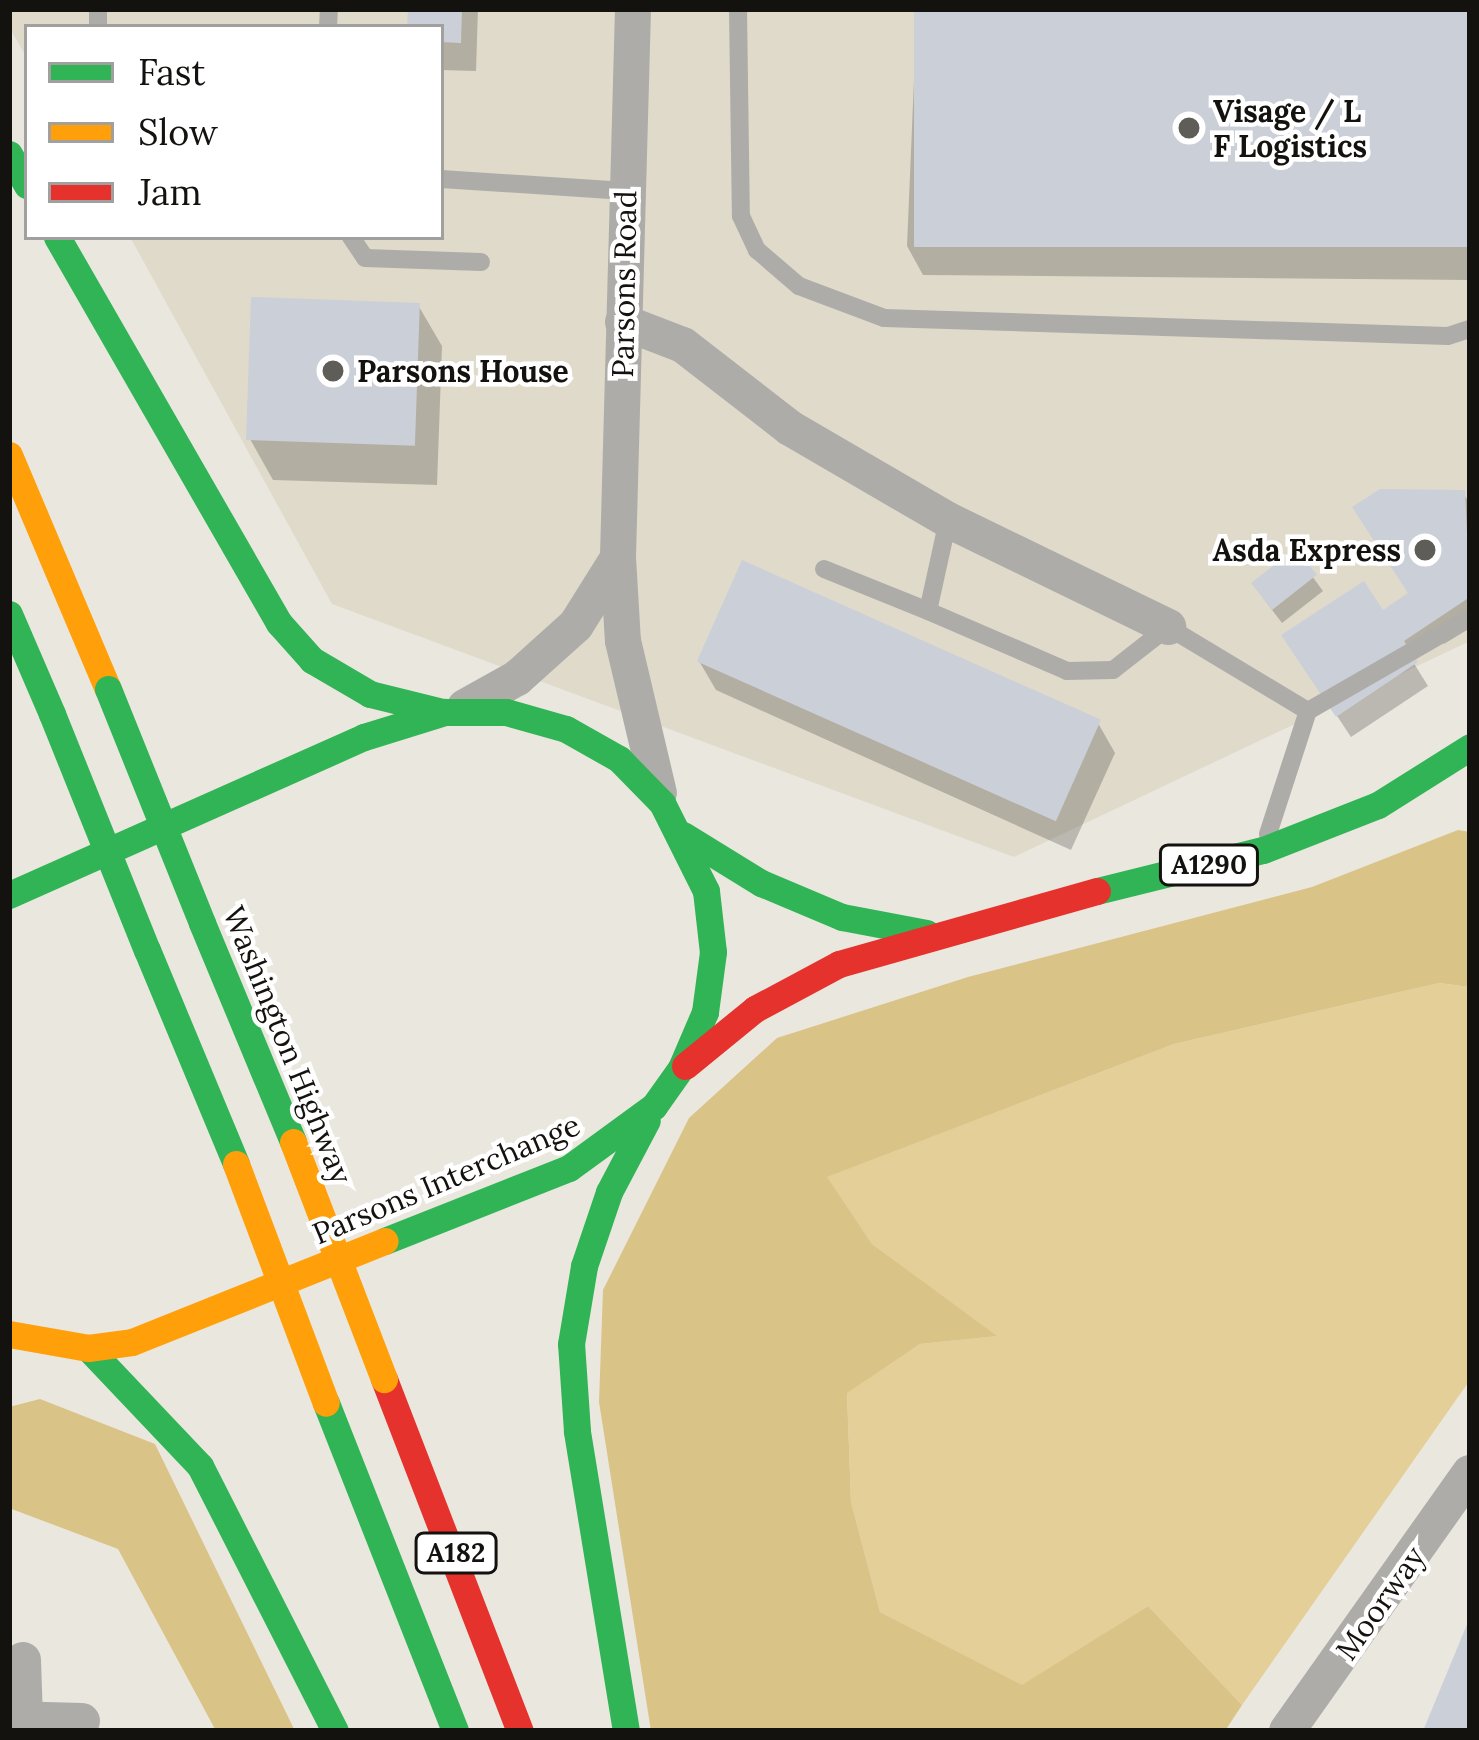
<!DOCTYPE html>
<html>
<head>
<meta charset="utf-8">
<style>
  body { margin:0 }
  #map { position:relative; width:1479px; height:1740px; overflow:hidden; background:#eae7df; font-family:Lora,serif }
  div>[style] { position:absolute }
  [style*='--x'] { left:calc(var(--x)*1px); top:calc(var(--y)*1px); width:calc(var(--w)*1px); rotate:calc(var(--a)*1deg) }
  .built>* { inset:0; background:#e0dacb }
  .green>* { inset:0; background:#e5cf99 }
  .forest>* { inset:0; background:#dac386 }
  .shadow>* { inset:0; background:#0003 }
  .building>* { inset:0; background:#cbcfd8; transform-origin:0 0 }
  .lane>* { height:18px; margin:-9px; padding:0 9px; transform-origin:9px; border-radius:9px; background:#aeaca9 }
  .street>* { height:36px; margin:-18px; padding:0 18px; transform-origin:18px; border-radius:18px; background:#aeaca9 }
  .fast>* { height:27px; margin:-13.5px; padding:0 13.5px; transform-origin:13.5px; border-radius:13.5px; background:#30b455 }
  .slow>* { height:27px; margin:-13.5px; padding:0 13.5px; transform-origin:13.5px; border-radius:13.5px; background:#ff9f0a }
  .jam>* { height:27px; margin:-13.5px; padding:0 13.5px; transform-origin:13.5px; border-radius:13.5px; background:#e5322d }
  .fast-bridge>* { height:27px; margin:-13.5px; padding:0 13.5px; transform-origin:13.5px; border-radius:13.5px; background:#30b455 }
  .slow-bridge>* { height:27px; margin:-13.5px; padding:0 13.5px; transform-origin:13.5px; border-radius:13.5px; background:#ff9f0a }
  .dots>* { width:33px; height:33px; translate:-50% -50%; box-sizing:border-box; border:6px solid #fff; border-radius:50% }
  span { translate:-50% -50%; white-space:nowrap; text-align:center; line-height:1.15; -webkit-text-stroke:9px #fff; paint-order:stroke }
  .shield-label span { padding:3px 9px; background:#fff; border:3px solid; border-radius:9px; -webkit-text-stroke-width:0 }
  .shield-label { font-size:27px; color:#14120e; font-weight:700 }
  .poi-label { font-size:30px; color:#14120e; font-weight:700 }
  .left { translate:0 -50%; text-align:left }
  .right { translate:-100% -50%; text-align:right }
  .street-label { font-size:30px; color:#14120e }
  .frame { position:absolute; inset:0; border:12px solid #14120e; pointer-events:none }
  .legend { position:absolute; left:24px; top:24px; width:420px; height:216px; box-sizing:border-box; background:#fff; border:3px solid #a1a09f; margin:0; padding:15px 21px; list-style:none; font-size:36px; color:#14120e }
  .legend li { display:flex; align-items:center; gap:24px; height:60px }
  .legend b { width:60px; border:3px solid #a1a09f }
</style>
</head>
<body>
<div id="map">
  <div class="built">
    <i style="clip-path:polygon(9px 9px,1470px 9px,1470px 641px,1014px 857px,332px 604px,130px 237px,441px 237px,441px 27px,27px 27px,27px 58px,9px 27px)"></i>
  </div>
  <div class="green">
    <i style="clip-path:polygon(1439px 983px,1470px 987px,1470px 1380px,1242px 1705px,1148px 1606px,1022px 1686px,880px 1612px,851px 1502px,847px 1392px,920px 1344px,995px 1336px,872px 1244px,826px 1177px,1174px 1044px)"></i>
  </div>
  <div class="forest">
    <i style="clip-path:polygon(1458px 830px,1470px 832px,1470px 987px,1439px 983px,1174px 1044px,827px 1177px,872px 1244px,997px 1336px,920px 1344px,847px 1393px,851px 1502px,880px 1612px,1022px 1685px,1148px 1606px,1242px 1705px,1225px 1731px,651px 1731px,599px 1402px,603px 1290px,689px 1118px,777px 1038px,968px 977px,1312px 887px)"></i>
    <i style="clip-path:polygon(40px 1399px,155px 1444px,295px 1731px,216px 1731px,118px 1549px,9px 1508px,9px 1407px)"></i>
  </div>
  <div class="shadow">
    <i style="clip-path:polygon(411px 9px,478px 9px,476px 71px,441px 70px,441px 27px,410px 27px)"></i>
    <i style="clip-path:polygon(917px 9px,1470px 9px,1470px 280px,923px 275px,907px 246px)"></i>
    <i style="clip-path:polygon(418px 305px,442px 346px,437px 485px,273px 480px,250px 439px)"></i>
    <i style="clip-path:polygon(1463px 493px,1470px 504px,1470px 628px,1444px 644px,1434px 629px,1405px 649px,1428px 686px,1351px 737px,1298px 657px,1391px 627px)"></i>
    <i style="clip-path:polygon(1295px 553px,1323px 591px,1282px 623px,1263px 598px)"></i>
    <i style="clip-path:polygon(699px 661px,1098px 723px,1115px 753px,1071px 850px,716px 690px)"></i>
  </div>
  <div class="building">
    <i style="clip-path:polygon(408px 9px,462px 9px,461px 43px,441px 42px,441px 27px,407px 27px)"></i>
    <i style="left:914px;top:9px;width:556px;height:238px"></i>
    <i style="left:251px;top:297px;width:169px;height:143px;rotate:2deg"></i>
    <i style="clip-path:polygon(1380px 489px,1465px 490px,1470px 597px,1404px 641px,1418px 662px,1336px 717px,1281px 635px,1364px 581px,1383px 610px,1408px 593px,1352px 507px)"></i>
    <i style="left:1296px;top:548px;width:34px;height:57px;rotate:52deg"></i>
    <i style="left:742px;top:560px;width:393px;height:111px;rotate:24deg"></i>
    <i style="clip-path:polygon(1470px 1617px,1470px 1731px,1423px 1731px)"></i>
  </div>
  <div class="lane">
    <i style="--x:738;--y:9;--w:207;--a:89.2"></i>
    <i style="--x:741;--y:216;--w:38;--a:65"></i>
    <i style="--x:757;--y:250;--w:55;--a:40.6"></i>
    <i style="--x:799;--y:286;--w:91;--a:20.6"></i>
    <i style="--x:884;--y:318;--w:564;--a:1.83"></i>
    <i style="--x:1448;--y:336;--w:23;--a:-18"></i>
    <i style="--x:98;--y:27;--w:18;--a:-90"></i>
    <i style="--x:328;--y:27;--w:18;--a:-87"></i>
    <i style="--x:441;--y:179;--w:185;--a:3.7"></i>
    <i style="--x:351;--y:237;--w:25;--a:56"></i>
    <i style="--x:365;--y:258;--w:116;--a:2"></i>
    <i style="--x:948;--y:520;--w:93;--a:102.4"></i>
    <i style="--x:928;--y:611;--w:151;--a:23.3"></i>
    <i style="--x:1067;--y:671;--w:46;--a:-1.2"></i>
    <i style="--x:1113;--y:670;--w:70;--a:-38"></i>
    <i style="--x:1168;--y:627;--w:163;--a:31"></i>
    <i style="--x:824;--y:569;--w:112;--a:22"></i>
    <i style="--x:1268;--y:834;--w:129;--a:-72"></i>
    <i style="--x:1308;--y:711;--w:187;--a:-29.9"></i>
  </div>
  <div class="street">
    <i style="--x:633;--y:9;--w:549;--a:91.57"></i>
    <i style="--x:618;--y:558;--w:83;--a:86.6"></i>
    <i style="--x:623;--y:641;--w:156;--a:76.7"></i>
    <i style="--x:623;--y:322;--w:64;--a:21"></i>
    <i style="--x:683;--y:345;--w:135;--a:37.8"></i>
    <i style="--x:790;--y:428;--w:183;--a:30.2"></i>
    <i style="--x:948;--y:520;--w:245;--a:25.9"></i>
    <i style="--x:465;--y:707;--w:60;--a:-29.1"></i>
    <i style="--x:517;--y:678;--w:79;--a:-41.9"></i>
    <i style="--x:576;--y:625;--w:79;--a:-57.9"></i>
    <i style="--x:23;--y:1660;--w:59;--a:88.1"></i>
    <i style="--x:9;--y:1719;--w:73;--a:1.6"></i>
    <i style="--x:1287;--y:1731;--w:316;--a:-54.7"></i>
  </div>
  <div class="fast">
    <i style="--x:9;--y:154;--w:36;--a:60"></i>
    <i style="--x:57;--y:237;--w:445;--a:60.1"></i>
    <i style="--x:279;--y:623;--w:50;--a:48.3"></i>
    <i style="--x:312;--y:660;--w:67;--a:30.4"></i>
    <i style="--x:370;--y:694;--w:75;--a:13.9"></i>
    <i style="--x:9;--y:614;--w:109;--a:66.7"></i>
    <i style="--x:683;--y:835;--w:92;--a:31.6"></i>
    <i style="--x:761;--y:883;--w:88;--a:22.8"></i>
    <i style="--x:842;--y:917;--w:86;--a:10.7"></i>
    <i style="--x:1097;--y:891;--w:171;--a:-13.9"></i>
    <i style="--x:1263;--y:850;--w:123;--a:-21.4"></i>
    <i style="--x:1378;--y:805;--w:109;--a:-32.2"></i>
    <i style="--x:9;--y:895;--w:389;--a:-24"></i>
    <i style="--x:364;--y:737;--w:85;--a:-17.2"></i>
    <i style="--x:445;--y:712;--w:61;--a:0"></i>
    <i style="--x:506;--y:712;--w:62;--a:15.8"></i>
    <i style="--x:566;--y:729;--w:61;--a:29.5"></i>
    <i style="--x:619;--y:759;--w:62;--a:45.7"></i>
    <i style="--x:662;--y:803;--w:98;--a:63.4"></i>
    <i style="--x:706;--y:891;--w:61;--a:83.5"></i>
    <i style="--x:713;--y:952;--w:61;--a:97.6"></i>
    <i style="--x:705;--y:1012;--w:61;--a:113.2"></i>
    <i style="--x:681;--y:1068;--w:47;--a:125.4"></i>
    <i style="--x:654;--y:1106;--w:105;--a:143.9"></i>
    <i style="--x:569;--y:1168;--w:198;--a:158.4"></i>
    <i style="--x:202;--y:923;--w:237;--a:67.4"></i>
    <i style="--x:147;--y:950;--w:232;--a:67.4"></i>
    <i style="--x:88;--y:1348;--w:163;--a:46.5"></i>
    <i style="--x:200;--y:1466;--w:297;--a:63"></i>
    <i style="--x:326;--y:1403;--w:352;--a:68.5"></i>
    <i style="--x:626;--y:1731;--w:304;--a:-99.3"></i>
    <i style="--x:577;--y:1431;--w:87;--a:-93.9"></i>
    <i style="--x:571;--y:1344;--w:79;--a:-80.5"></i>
    <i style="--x:584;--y:1266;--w:78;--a:-71.3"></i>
    <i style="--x:609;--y:1192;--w:81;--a:-62.2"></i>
  </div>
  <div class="slow">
    <i style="--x:9;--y:455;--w:254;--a:67.1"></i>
    <i style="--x:9;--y:1334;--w:80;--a:10"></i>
    <i style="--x:88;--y:1348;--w:44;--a:-7.8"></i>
    <i style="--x:132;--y:1342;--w:272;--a:-21.8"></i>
  </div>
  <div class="jam">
    <i style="--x:685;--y:1066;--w:90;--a:-39.2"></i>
    <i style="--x:755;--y:1009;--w:95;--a:-28.2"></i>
    <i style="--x:839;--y:964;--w:268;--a:-15.8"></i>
    <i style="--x:384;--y:1379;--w:377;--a:68.9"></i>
  </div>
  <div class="fast-bridge">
    <i style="--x:108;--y:689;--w:252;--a:68.1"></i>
    <i style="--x:52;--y:714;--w:254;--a:68.1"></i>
  </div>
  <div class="slow-bridge">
    <i style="--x:293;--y:1142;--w:254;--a:69"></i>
    <i style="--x:236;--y:1164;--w:255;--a:69.4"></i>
  </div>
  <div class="dots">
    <i style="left:1189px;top:128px;background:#5f5d57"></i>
    <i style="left:333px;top:371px;background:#5f5d57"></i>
    <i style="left:1425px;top:550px;background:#5f5d57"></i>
  </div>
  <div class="shield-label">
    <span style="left:1209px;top:865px">A1290</span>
    <span style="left:456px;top:1553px">A182</span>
  </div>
  <div class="poi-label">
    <span class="left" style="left:1213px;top:128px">Visage / L<br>F Logistics</span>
    <span class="left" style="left:357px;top:371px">Parsons House</span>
    <span class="right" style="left:1401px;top:550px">Asda Express</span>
  </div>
  <div class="street-label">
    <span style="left:624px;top:284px;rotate:-89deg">Parsons Road</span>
    <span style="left:288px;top:1045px;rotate:68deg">Washington Highway</span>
    <span style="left:446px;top:1179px;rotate:-23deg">Parsons Interchange</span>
    <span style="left:1380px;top:1603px;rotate:-55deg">Moorway</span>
  </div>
  <div class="frame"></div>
  <ul class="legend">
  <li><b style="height:15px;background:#30b455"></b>Fast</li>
  <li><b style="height:15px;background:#ff9f0a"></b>Slow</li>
  <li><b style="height:15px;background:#e5322d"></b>Jam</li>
  </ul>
</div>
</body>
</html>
